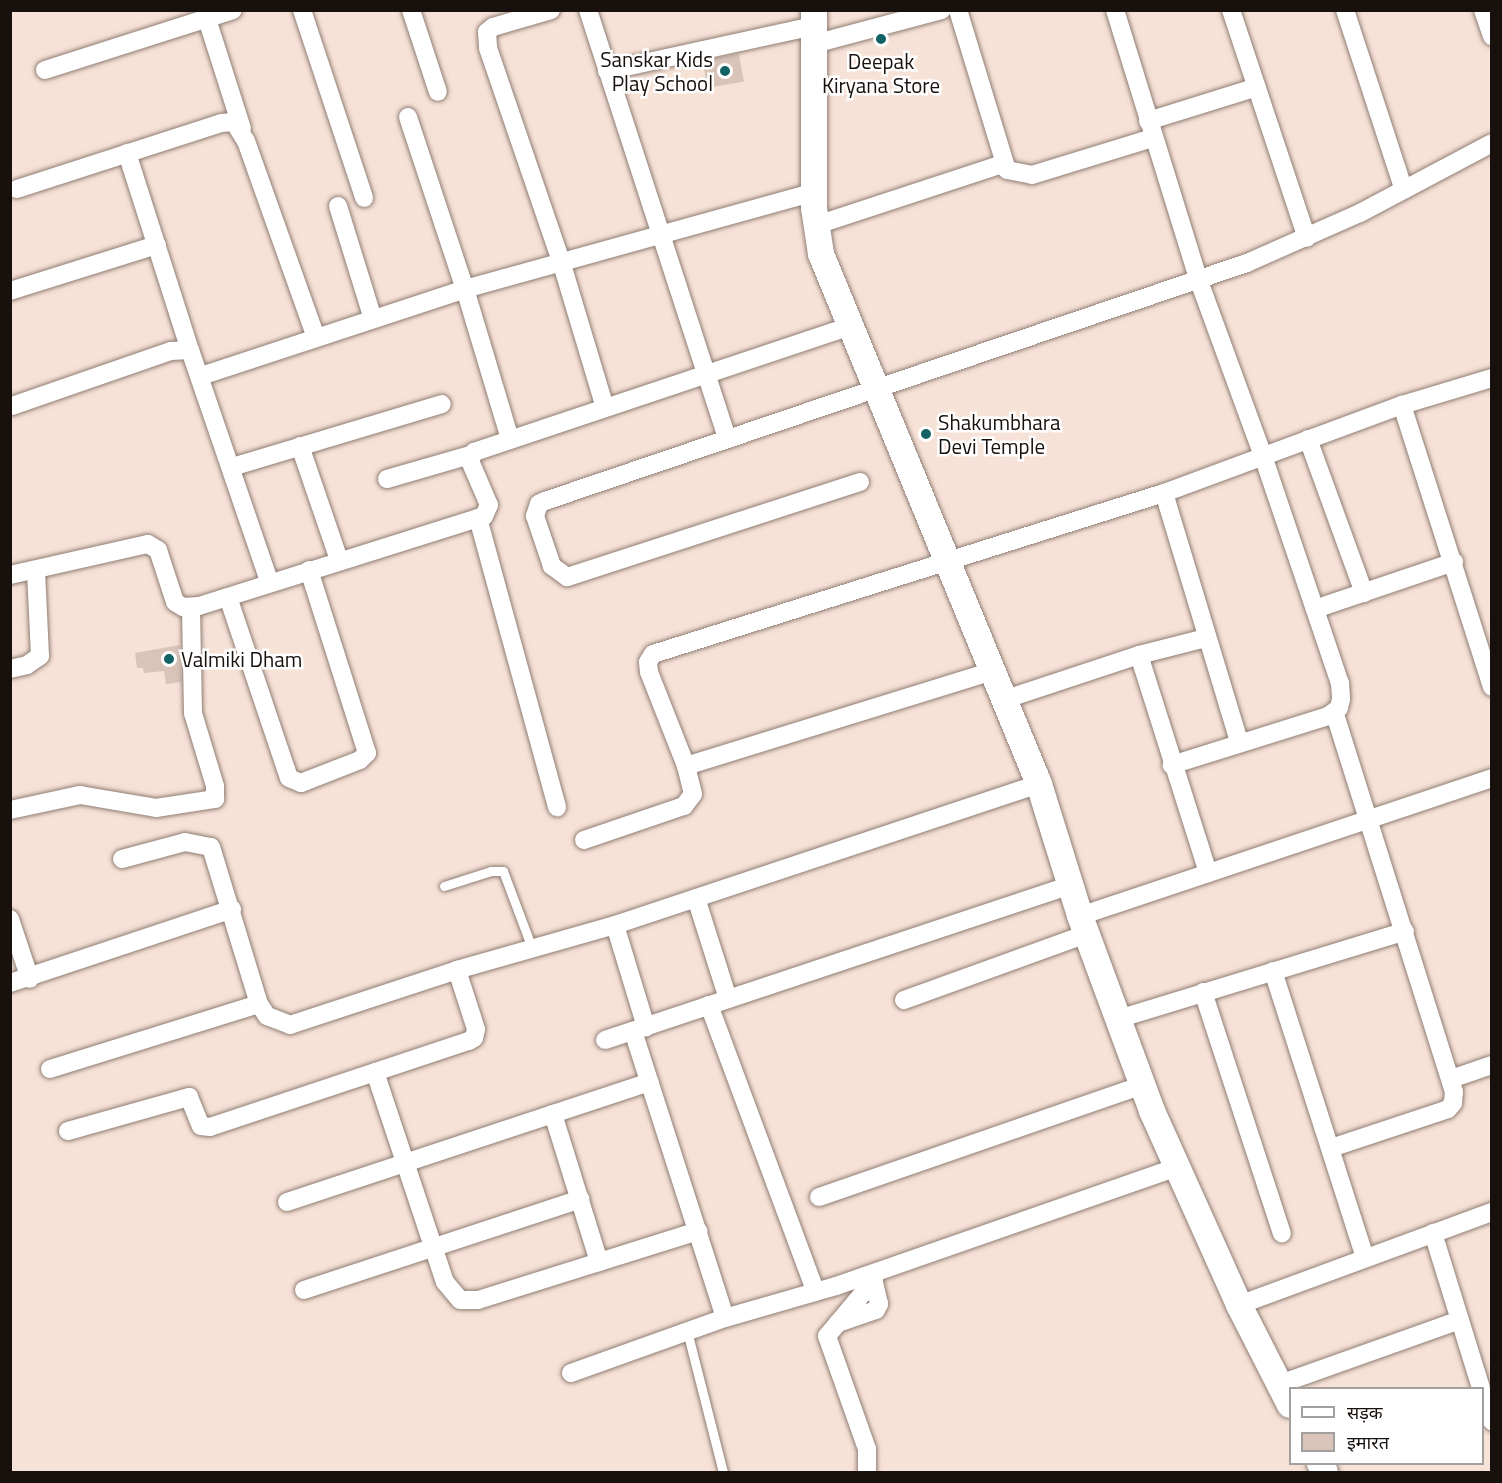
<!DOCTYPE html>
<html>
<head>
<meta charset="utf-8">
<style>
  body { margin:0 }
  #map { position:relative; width:1502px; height:1483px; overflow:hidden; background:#f7e2d7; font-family:"Titillium Web","Noto Sans Devanagari",sans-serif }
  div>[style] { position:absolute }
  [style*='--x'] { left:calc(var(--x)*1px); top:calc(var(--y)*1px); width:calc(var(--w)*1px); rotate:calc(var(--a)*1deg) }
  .building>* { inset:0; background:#d9c4ba; transform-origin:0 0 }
  .roads { filter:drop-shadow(0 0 2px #8f7d73) drop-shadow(0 0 2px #8f7d73) }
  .lane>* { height:9px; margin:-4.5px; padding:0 4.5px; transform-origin:4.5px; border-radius:4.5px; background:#fff }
  .street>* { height:18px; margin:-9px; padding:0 9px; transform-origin:9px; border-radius:9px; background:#fff }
  .secondary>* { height:26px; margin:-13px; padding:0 13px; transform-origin:13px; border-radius:13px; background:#fff }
  .dots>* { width:16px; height:16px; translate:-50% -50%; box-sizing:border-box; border:3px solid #fff; border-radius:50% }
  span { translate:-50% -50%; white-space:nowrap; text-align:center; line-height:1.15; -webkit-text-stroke:5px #fff; paint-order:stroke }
  .poi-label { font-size:21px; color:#17100d }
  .right { translate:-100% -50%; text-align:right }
  .left { translate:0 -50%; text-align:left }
  .frame { position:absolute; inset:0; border:12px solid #17100d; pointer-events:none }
  .legend { position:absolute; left:1289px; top:1387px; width:195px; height:78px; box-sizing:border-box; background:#fff; border:2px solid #a29f9e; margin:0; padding:8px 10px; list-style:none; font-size:18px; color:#17100d }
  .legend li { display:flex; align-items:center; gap:12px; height:30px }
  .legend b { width:30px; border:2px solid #a29f9e }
</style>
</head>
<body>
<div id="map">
  <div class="building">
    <i style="left:739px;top:54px;width:28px;height:37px;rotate:80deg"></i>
    <i style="clip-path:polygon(180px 645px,181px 682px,166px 684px,164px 671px,144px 673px,143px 668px,137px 668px,135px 653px)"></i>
  </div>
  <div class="roads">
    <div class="lane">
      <i style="--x:444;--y:886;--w:49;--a:-17.7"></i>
      <i style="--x:491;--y:871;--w:12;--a:0"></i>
      <i style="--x:503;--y:871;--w:82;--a:69.4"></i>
      <i style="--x:687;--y:1331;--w:146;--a:75.7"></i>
    </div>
    <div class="street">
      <i style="--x:302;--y:10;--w:198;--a:71.7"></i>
      <i style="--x:411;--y:10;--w:86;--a:71.8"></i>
      <i style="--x:551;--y:10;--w:60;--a:163.7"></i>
      <i style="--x:493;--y:27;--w:8;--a:140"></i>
      <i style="--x:487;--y:32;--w:16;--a:86"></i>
      <i style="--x:488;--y:48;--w:225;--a:71.1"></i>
      <i style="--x:561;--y:261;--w:153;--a:73.3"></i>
      <i style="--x:588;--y:10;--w:451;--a:72"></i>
      <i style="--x:958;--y:10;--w:167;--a:73"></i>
      <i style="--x:1007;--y:170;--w:25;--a:11"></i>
      <i style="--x:1032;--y:175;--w:126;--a:-17.1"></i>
      <i style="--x:1115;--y:10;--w:284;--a:72.8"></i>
      <i style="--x:1199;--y:281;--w:186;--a:69.9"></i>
      <i style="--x:1263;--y:456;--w:240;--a:71.3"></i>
      <i style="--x:1340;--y:683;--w:16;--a:86"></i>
      <i style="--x:1341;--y:699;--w:9;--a:103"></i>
      <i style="--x:1339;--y:708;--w:14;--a:144"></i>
      <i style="--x:1328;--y:716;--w:164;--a:162.6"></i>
      <i style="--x:1231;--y:10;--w:240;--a:71.6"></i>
      <i style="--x:1345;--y:10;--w:189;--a:71.9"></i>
      <i style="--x:1483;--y:10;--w:28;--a:71"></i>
      <i style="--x:207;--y:19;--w:115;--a:72.3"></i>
      <i style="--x:814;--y:44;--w:132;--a:-14.9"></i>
      <i style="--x:45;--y:70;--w:197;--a:-17.7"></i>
      <i style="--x:607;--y:71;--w:212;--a:-12.3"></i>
      <i style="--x:408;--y:117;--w:181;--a:71.7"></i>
      <i style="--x:465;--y:289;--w:362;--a:-15.5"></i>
      <i style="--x:1148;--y:121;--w:114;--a:-17.3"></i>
      <i style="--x:127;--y:153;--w:207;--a:72.3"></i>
      <i style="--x:17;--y:189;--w:214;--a:-17.9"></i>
      <i style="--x:221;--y:123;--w:13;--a:-4"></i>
      <i style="--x:234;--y:122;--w:22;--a:58"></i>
      <i style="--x:246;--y:141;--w:209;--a:70.4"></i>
      <i style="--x:338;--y:206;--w:118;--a:72.8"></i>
      <i style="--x:814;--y:226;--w:199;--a:-18.2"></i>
      <i style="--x:10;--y:291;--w:154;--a:-17.4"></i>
      <i style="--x:201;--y:376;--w:278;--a:-18.2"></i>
      <i style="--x:465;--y:289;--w:157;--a:73.3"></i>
      <i style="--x:1402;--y:405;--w:296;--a:72.3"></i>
      <i style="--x:12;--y:406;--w:168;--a:-19.1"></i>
      <i style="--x:171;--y:351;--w:19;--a:-3"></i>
      <i style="--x:190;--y:350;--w:246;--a:71.1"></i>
      <i style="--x:1308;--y:439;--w:164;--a:70"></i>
      <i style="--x:300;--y:446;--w:120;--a:71.1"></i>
      <i style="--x:232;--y:467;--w:219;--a:-16.7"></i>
      <i style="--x:387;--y:479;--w:86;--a:-16.1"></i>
      <i style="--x:860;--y:482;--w:308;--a:162"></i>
      <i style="--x:567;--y:577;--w:19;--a:-144"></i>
      <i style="--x:552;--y:566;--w:53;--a:-108.8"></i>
      <i style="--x:535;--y:516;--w:13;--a:-72"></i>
      <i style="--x:539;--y:504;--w:7;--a:-27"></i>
      <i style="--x:545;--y:501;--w:741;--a:-18.73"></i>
      <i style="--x:1247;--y:263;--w:124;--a:-23.9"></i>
      <i style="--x:1360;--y:213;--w:149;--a:-27.9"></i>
      <i style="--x:1164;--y:493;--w:260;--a:73.2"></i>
      <i style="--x:478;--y:518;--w:300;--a:74.7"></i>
      <i style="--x:10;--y:575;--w:141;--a:-12.7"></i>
      <i style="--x:148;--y:544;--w:12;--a:31"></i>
      <i style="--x:158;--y:550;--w:55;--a:71.9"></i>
      <i style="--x:175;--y:602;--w:9;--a:32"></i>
      <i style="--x:183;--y:607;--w:16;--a:-4"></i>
      <i style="--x:199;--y:606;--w:299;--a:-17.5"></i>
      <i style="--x:484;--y:516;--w:12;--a:-66"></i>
      <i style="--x:489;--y:505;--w:48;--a:-113.4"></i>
      <i style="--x:470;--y:461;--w:10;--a:-66"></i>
      <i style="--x:474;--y:452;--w:400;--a:-18.5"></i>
      <i style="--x:228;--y:597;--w:182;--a:71.4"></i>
      <i style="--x:286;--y:769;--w:9;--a:72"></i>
      <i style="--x:289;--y:778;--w:13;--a:23"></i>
      <i style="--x:301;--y:783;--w:63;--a:-21.3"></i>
      <i style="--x:360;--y:760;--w:10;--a:-45"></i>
      <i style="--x:367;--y:753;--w:192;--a:-107.6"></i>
      <i style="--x:1315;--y:609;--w:147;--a:-18.7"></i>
      <i style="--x:1139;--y:655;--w:229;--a:72.4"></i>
      <i style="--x:10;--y:669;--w:17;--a:-13"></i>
      <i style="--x:27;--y:665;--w:16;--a:-35"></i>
      <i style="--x:40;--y:656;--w:86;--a:-92.7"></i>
      <i style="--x:1006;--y:699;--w:140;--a:-18.3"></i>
      <i style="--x:1139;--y:655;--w:69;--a:-14.2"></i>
      <i style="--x:686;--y:766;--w:101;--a:-111.5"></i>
      <i style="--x:649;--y:672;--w:10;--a:-96"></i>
      <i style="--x:648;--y:662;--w:9;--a:-58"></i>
      <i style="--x:653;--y:654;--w:536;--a:-17.49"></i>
      <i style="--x:1164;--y:493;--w:254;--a:-20.3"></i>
      <i style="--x:1402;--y:405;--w:94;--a:-16.7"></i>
      <i style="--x:10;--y:810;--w:72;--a:-12.1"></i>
      <i style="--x:80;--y:795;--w:77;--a:9.7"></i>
      <i style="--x:156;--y:808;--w:60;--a:-8.7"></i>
      <i style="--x:215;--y:799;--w:13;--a:-90"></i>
      <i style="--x:215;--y:786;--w:76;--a:-106.8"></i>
      <i style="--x:193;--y:713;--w:105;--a:-91.1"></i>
      <i style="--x:584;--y:840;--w:106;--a:-18.8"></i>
      <i style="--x:684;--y:806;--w:15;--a:-53"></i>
      <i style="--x:693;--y:794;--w:29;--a:-104"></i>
      <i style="--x:686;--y:766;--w:321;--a:-17.2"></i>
      <i style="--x:122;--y:859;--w:65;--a:-15.1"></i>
      <i style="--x:185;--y:842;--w:26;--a:11"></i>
      <i style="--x:211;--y:847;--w:164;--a:73"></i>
      <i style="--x:259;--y:1004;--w:14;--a:56"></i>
      <i style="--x:267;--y:1016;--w:25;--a:21"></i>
      <i style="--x:290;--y:1025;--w:176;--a:-18.2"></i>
      <i style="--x:457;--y:970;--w:164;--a:-15.9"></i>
      <i style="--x:615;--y:925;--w:447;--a:-18.4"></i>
      <i style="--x:696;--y:898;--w:106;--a:72.4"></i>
      <i style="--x:1080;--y:916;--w:434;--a:-18.5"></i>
      <i style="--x:10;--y:919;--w:63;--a:71.6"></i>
      <i style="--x:615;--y:925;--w:107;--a:73.1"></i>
      <i style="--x:1273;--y:971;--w:300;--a:72.2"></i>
      <i style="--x:10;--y:983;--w:234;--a:-18.4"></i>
      <i style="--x:1203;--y:992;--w:254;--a:71.9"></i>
      <i style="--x:904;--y:1000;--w:194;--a:-19.9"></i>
      <i style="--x:709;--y:1005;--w:306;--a:69.6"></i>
      <i style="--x:1118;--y:1019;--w:300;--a:-17"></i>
      <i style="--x:633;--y:1031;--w:301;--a:72.2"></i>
      <i style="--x:605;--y:1040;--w:490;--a:-18.4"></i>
      <i style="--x:50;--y:1069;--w:219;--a:-17.3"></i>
      <i style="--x:375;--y:1072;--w:221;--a:71.6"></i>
      <i style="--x:445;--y:1282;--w:23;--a:50"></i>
      <i style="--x:460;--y:1300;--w:18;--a:0"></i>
      <i style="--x:478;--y:1300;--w:231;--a:-17.4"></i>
      <i style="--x:1451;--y:1079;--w:43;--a:-18.9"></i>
      <i style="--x:553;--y:1114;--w:155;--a:72.7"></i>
      <i style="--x:68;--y:1131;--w:126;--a:-15.7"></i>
      <i style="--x:189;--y:1097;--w:31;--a:68"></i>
      <i style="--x:201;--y:1126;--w:9;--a:6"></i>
      <i style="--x:210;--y:1127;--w:273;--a:-18.4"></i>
      <i style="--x:469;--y:1041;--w:6;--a:-31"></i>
      <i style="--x:474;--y:1038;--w:9;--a:-77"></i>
      <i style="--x:476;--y:1029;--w:62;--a:-107.9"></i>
      <i style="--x:1331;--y:1148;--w:123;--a:-18.4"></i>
      <i style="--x:1448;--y:1109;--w:8;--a:-50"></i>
      <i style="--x:1453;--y:1103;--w:11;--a:-85"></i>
      <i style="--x:1454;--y:1092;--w:396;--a:-107.5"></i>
      <i style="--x:819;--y:1197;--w:342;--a:-19.1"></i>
      <i style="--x:287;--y:1202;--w:382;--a:-18.3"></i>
      <i style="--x:1433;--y:1233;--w:162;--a:72.8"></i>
      <i style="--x:304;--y:1290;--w:291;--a:-18.2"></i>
      <i style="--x:1239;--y:1305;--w:270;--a:-20.2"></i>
      <i style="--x:838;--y:1323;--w:56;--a:-50.1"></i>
      <i style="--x:571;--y:1373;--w:164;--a:-19.7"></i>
      <i style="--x:725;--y:1318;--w:116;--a:-16.1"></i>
      <i style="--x:836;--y:1286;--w:361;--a:-19.2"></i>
      <i style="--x:1280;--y:1384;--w:191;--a:-19.6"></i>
      <i style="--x:1482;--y:1392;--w:31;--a:71"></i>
      <i style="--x:867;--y:1472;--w:23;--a:-90"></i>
      <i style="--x:867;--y:1449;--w:120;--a:-109.5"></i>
      <i style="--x:827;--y:1336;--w:17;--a:-50"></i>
      <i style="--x:838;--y:1323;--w:40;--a:-18.9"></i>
      <i style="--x:876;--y:1310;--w:7;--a:-63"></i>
      <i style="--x:879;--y:1304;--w:31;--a:-103"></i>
    </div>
    <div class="secondary">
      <i style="--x:814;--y:10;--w:198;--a:90"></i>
      <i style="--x:814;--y:208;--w:47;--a:81.3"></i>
      <i style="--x:821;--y:254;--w:573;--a:67.64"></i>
      <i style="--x:1039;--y:784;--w:138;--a:72.7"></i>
      <i style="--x:1080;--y:916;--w:208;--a:69.7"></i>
      <i style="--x:1152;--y:1111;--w:213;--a:65.8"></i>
      <i style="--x:1239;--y:1305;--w:112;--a:63"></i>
      <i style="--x:1320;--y:1464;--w:9;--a:58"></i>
    </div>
  </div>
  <div class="dots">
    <i style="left:881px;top:39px;background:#126365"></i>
    <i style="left:725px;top:71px;background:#126365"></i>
    <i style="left:926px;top:434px;background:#126365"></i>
    <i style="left:169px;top:659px;background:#126365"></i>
  </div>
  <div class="poi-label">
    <span class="right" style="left:713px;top:71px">Sanskar Kids<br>Play School</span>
    <span style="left:881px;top:73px">Deepak<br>Kiryana Store</span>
    <span class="left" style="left:938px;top:434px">Shakumbhara<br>Devi Temple</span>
    <span class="left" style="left:181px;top:659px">Valmiki Dham</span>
  </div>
  <div class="frame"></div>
  <ul class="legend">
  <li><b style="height:8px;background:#fff"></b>सड़क</li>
  <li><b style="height:16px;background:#d9c4ba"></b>इमारत</li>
  </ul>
</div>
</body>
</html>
